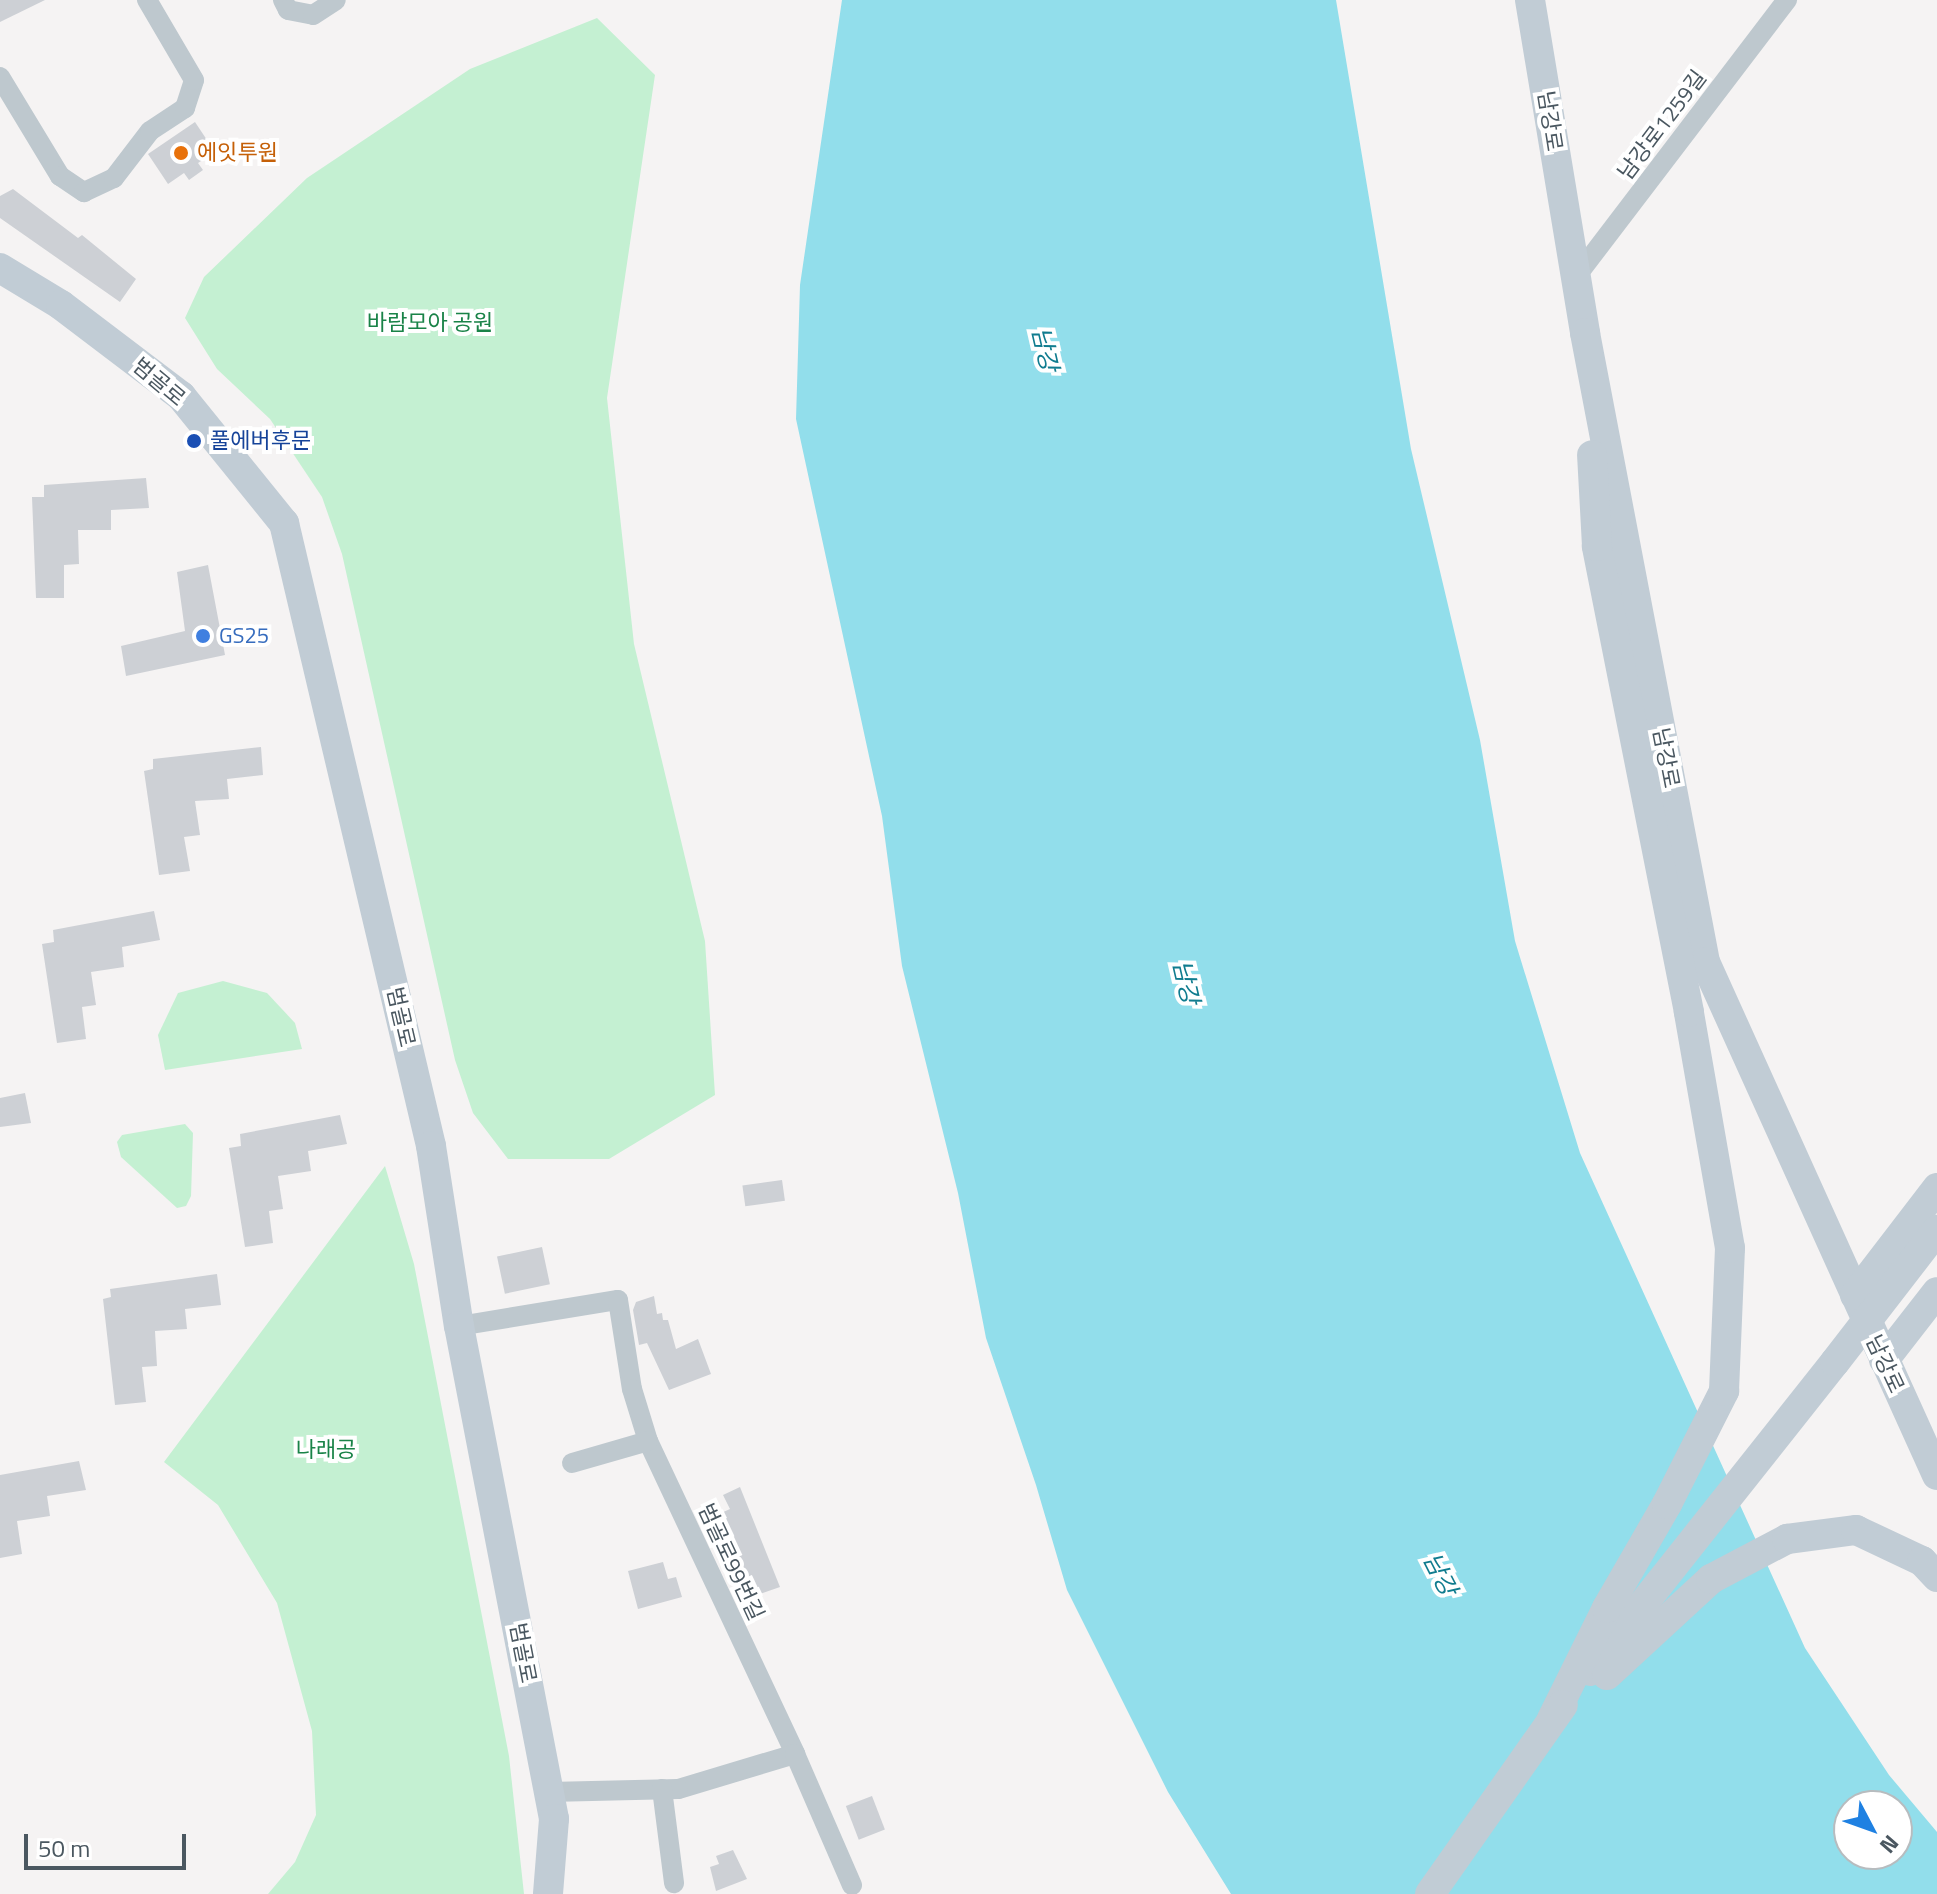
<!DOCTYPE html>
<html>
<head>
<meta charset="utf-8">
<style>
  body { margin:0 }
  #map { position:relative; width:1937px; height:1894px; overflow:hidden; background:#f5f3f3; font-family:"Titillium Web","Noto Sans KR",sans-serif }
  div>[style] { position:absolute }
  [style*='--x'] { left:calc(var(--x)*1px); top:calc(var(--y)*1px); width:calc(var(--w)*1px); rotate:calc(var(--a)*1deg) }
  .green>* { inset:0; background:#c4f0d2 }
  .water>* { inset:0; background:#92deeb }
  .building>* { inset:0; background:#cdd0d5; transform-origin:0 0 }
  .street>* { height:20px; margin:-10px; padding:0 10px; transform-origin:10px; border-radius:10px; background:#bec8ce }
  .secondary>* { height:30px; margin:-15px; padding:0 15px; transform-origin:15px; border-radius:15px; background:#c1ccd5 }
  .secondary-bridge>* { height:30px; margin:-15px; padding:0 15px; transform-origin:15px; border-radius:15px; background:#c1ccd5 }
  .dots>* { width:22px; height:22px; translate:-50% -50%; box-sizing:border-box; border:4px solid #fff; border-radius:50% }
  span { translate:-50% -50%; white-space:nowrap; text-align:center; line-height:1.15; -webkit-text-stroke:8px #fff; paint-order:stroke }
  .street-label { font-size:22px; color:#4a5760 }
  .food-label { font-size:22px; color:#c56008 }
  .left { translate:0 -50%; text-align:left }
  .park-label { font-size:22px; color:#1a8348 }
  .transit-label { font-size:22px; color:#164399 }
  .shop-label { font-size:22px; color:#366cbe }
  .water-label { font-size:24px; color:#107c8f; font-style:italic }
  .north { position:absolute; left:1833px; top:1790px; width:80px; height:80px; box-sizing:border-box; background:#fff; border:2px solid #b7bcbf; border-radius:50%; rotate:131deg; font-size:22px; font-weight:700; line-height:32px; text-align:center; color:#4a5760 }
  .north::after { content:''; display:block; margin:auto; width:28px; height:36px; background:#1f81e2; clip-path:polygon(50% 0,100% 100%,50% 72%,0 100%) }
  .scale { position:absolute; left:24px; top:1834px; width:162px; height:36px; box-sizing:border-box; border:4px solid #4a5760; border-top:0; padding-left:10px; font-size:24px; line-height:28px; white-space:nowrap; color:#4a5760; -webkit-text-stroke:6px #fff; paint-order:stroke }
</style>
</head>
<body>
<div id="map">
  <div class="green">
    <i style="clip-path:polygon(597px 18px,655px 75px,607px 398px,634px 644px,705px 941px,715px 1095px,609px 1159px,508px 1159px,473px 1113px,455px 1060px,342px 554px,322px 497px,270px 419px,217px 369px,185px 318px,204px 277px,307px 178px,470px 69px)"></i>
    <i style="clip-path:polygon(223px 981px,267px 993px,295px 1023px,302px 1049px,165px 1070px,158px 1035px,178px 993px)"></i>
    <i style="clip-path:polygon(185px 1124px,193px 1133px,191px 1196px,186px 1206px,177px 1208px,121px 1157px,117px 1142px,122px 1135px)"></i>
    <i style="clip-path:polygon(385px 1166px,414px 1264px,509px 1756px,524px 1894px,268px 1894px,295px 1862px,316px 1815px,312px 1731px,277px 1603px,218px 1505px,164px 1462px)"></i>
  </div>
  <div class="water">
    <i style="clip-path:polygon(evenodd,842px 0,1336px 0,1411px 449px,1480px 740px,1515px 941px,1580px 1153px,1805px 1648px,1889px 1775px,1937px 1832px,1937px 1894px,1231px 1894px,1168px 1792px,1067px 1590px,1036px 1485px,986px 1338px,958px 1193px,902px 966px,882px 816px,796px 419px,800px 285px,842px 0,1849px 1806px,1897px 1806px,1897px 1854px,1849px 1854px,1849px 1806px)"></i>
  </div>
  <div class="building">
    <i style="clip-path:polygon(0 0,45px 0,0 22px)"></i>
    <i style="clip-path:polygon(195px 122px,215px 152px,198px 163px,203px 170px,189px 180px,184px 173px,168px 184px,148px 154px)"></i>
    <i style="clip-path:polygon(13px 189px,78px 238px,82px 235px,136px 279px,120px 302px,0 218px,0 196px)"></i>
    <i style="clip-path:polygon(146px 478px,149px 508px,111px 510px,111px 530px,78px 530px,79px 564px,64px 565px,64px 598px,36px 598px,32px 497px,44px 497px,44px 485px)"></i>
    <i style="clip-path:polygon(208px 565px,225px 655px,126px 676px,121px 646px,185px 631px,177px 572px)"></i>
    <i style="clip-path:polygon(261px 747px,263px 775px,227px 779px,229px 799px,195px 801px,200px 835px,184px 837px,190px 871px,159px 875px,144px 771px,153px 769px,153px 759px)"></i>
    <i style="clip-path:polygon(154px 911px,160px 940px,122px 947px,124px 967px,91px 972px,96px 1005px,82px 1007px,86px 1039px,57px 1043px,42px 944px,54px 942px,53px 930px)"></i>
    <i style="clip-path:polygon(25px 1093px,31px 1123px,0 1127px,0 1098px)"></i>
    <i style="clip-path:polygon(340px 1115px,347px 1144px,308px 1151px,311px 1171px,278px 1176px,283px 1209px,269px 1211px,273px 1243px,245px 1247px,229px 1148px,241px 1146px,240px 1134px)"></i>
    <i style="left:782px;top:1180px;width:21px;height:40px;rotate:82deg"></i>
    <i style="left:542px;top:1247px;width:38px;height:46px;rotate:78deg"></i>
    <i style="clip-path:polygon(217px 1274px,221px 1305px,185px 1309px,187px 1329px,155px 1331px,157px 1366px,142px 1367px,146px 1402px,115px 1405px,103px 1299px,111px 1297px,110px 1289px)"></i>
    <i style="clip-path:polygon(654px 1296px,657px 1314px,662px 1313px,663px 1320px,668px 1320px,676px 1349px,698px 1339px,711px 1374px,669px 1390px,647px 1343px,639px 1345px,633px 1310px,636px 1302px)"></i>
    <i style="clip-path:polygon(79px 1461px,86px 1490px,47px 1496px,50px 1516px,17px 1521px,22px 1554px,0 1558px,0 1475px)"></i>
    <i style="clip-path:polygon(740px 1487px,780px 1587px,751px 1597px,724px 1533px,716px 1537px,708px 1519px,730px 1509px,723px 1495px)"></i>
    <i style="clip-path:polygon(663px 1562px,668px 1579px,676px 1577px,682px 1597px,638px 1609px,628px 1571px)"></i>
    <i style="left:872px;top:1796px;width:36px;height:28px;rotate:69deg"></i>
    <i style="clip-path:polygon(733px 1850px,747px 1879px,716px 1891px,710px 1867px,719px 1864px,716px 1856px)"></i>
  </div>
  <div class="street">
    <i style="--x:283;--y:0;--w:11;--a:63"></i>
    <i style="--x:288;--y:10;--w:25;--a:11"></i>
    <i style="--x:313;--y:15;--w:27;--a:-33"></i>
    <i style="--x:0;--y:77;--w:116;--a:58.8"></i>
    <i style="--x:60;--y:176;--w:29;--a:34"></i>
    <i style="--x:84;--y:192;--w:33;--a:-25"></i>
    <i style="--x:114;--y:178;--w:59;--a:-52.5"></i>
    <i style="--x:150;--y:131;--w:42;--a:-33.3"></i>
    <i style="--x:185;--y:108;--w:29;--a:-72"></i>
    <i style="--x:194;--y:80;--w:93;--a:-120.4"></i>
    <i style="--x:1575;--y:278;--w:350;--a:-52.7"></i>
    <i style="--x:459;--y:1326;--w:161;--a:-9.3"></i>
    <i style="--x:618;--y:1300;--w:90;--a:81.1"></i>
    <i style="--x:632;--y:1389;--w:54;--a:72.9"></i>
    <i style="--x:648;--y:1441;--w:346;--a:64.8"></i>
    <i style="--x:795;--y:1754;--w:122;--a:163.3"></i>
    <i style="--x:678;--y:1789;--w:129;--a:178.7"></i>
    <i style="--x:572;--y:1463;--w:79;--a:-16.1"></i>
    <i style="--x:795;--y:1754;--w:143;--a:66.5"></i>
    <i style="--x:662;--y:1789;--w:95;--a:82.7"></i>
  </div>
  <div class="secondary">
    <i style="--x:1530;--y:0;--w:338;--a:80.6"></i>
    <i style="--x:1585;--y:333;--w:640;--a:79.2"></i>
    <i style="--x:1705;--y:962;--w:563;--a:65.67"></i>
    <i style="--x:0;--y:268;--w:71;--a:31.2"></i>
    <i style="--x:61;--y:305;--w:151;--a:37.2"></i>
    <i style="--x:181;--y:396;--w:164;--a:51"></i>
    <i style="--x:284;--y:523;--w:640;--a:76.72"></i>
    <i style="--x:431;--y:1146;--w:182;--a:81.2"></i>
    <i style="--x:459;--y:1326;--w:502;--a:79.09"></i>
    <i style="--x:554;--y:1819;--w:75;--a:94.6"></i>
    <i style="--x:1855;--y:1295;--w:135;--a:-52.5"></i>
    <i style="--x:1884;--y:1360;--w:86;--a:-52.1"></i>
    <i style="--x:1590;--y:1671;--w:394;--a:-51.6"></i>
    <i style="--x:1607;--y:1675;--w:142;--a:-42.7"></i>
    <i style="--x:1711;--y:1579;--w:86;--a:-27.8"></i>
    <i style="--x:1787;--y:1539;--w:70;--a:-7.4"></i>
    <i style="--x:1856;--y:1530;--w:73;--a:25.2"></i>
    <i style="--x:1922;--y:1561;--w:22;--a:47"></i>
    <i style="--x:1552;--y:1719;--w:124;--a:-63.6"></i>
    <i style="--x:1607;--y:1608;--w:120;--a:-60"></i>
    <i style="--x:1667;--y:1504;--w:127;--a:-63.2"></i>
    <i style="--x:1724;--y:1391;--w:143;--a:-87.6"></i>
    <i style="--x:1730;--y:1248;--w:240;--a:-99.9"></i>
    <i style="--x:1689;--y:1012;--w:475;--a:-101.2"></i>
    <i style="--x:1597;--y:546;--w:91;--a:-93.1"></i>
    <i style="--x:1430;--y:1894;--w:231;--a:-54.9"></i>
  </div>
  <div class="secondary-bridge">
    <i style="--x:1835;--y:1362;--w:167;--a:-52.3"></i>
  </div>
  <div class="dots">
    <i style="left:181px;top:153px;background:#e8710a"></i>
    <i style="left:194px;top:441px;background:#1a4fb4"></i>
    <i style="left:203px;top:636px;background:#3f7fe0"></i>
  </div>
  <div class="street-label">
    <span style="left:1550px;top:121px;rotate:81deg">남강로</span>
    <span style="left:1662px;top:125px;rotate:-53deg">남강로1259길</span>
    <span style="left:159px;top:382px;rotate:40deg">범골로</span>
    <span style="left:1666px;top:758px;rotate:79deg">남강로</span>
    <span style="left:401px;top:1017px;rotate:77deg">범골로</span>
    <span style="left:1885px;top:1364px;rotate:65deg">남강로</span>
    <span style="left:731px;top:1562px;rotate:65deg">범골로99번길</span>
    <span style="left:523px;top:1653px;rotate:79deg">범골로</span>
  </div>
  <div class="food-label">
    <span class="left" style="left:197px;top:153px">에잇투원</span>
  </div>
  <div class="park-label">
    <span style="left:430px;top:323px">바람모아 공원</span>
    <span style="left:326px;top:1450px">나래공</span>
  </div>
  <div class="transit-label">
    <span class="left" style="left:210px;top:441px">풀에버후문</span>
  </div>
  <div class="shop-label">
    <span class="left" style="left:219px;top:636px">GS25</span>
  </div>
  <div class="water-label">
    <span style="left:1045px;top:349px;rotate:77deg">남강</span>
    <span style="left:1186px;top:982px;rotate:77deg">남강</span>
    <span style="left:1440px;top:1574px;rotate:63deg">남강</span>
  </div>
  <div class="north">N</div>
  <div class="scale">50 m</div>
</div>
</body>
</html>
